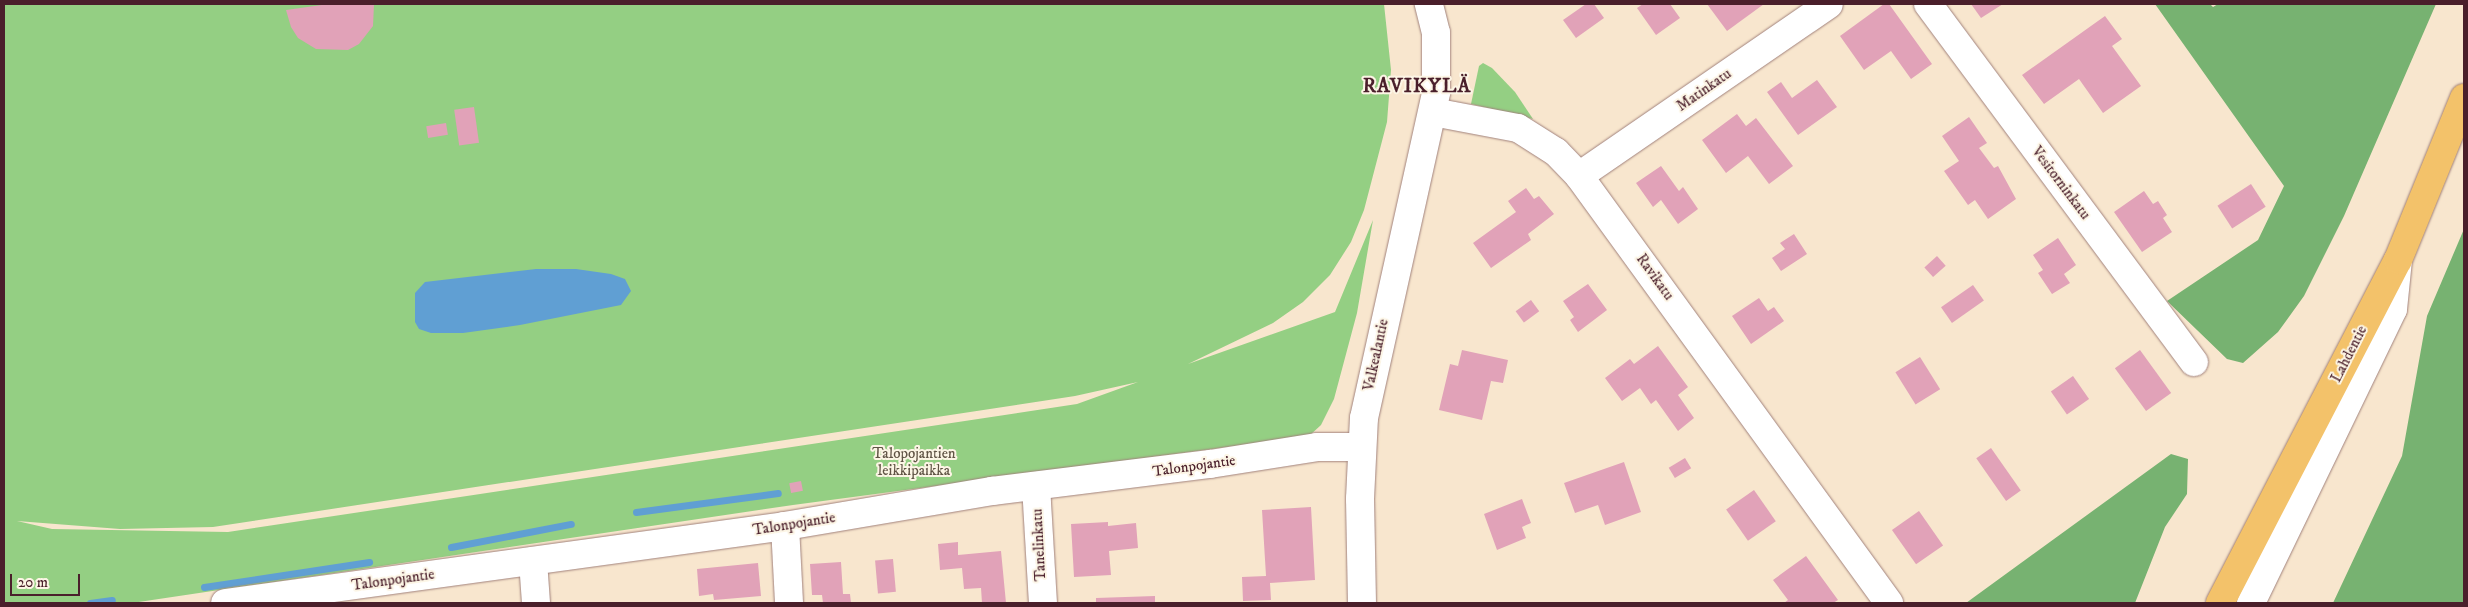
<!DOCTYPE html>
<html>
<head>
<meta charset="utf-8">
<style>
  body { margin:0 }
  #map { position:relative; width:2468px; height:607px; overflow:hidden; background:#f8e6ce; font-family:"IM FELL DW Pica",serif }
  div>[style] { position:absolute }
  [style*='--x'] { left:calc(var(--x)*1px); top:calc(var(--y)*1px); width:calc(var(--w)*1px); rotate:calc(var(--a)*1deg) }
  .green>* { inset:0; background:#94cf83 }
  .forest>* { inset:0; background:#77b271 }
  .water>* { inset:0; background:#609fd3 }
  .stream>* { height:7px; margin:-3.5px; padding:0 3.5px; transform-origin:3.5px; border-radius:3.5px; background:#609fd3 }
  .building>* { inset:0; background:#e1a2b8; transform-origin:0 0 }
  .roads { filter:drop-shadow(0 0 1px #a1827c) drop-shadow(0 0 1px #a1827c) }
  .minor>* { height:28px; margin:-14px; padding:0 14px; transform-origin:14px; border-radius:14px; background:#fff }
  .highway>* { height:28px; margin:-14px; padding:0 14px; transform-origin:14px; border-radius:14px; background:#f3c26a }
  span { translate:-50% -50%; white-space:nowrap; text-align:center; line-height:1.15; -webkit-text-stroke:4px #fcf5e5; paint-order:stroke }
  .street-label { font-size:15px; color:#4a1f2b }
  .park-label { font-size:15px; color:#605445 }
  .district-label { font-size:20px; color:#4a1f2b; font-weight:700; letter-spacing:1px }
  .frame { position:absolute; inset:0; border:5px solid #4a1f2b; pointer-events:none }
  .scale { position:absolute; left:10px; top:574px; width:70px; height:22px; box-sizing:border-box; border:2px solid #4a1f2b; border-top:0; padding-left:6px; font-size:15px; line-height:18px; white-space:nowrap; color:#4a1f2b; -webkit-text-stroke:4px #fcf5e5; paint-order:stroke }
</style>
</head>
<body>
<div id="map">
  <div class="green">
    <i style="clip-path:polygon(evenodd,4px 4px,1384px 4px,1391px 70px,1387px 122px,1364px 210px,1351px 242px,1330px 275px,1303px 302px,1273px 323px,1188px 364px,1335px 312px,1373px 220px,1357px 313px,1334px 399px,1321px 425px,1309px 436px,793px 505px,132px 603px,4px 603px,4px 4px,1138px 382px,1077px 404px,228px 532px,52px 529px,17px 521px,120px 529px,213px 527px,1075px 396px,1138px 382px)"></i>
    <i style="clip-path:polygon(1483px 63px,1492px 68px,1515px 92px,1533px 119px,1471px 104px,1479px 66px)"></i>
  </div>
  <div class="forest">
    <i style="clip-path:polygon(2155px 4px,2210px 4px,2213px 7px,2218px 4px,2436px 4px,2344px 216px,2304px 296px,2278px 332px,2243px 363px,2227px 359px,2167px 301px,2258px 240px,2284px 186px)"></i>
    <i style="clip-path:polygon(2464px 229px,2464px 603px,2333px 603px,2402px 456px,2427px 316px)"></i>
    <i style="clip-path:polygon(2171px 454px,2188px 459px,2187px 494px,2165px 527px,2135px 603px,1966px 603px)"></i>
  </div>
  <div class="water">
    <i style="clip-path:polygon(536px 269px,576px 269px,611px 274px,625px 279px,631px 291px,621px 305px,520px 325px,463px 333px,431px 333px,419px 329px,415px 322px,415px 293px,425px 282px)"></i>
  </div>
  <div class="stream">
    <i style="--x:636;--y:512;--w:143;--a:-7.6"></i>
    <i style="--x:451;--y:547;--w:122;--a:-10.9"></i>
    <i style="--x:204;--y:587;--w:167;--a:-8.6"></i>
    <i style="--x:90;--y:603;--w:22;--a:-8"></i>
  </div>
  <div class="building">
    <i style="clip-path:polygon(329px 4px,374px 4px,373px 26px,359px 44px,348px 50px,316px 49px,298px 38px,291px 27px,286px 10px)"></i>
    <i style="clip-path:polygon(1586px 4px,1594px 4px,1604px 18px,1576px 38px,1563px 20px)"></i>
    <i style="clip-path:polygon(1643px 4px,1670px 4px,1680px 18px,1656px 35px,1637px 8px)"></i>
    <i style="clip-path:polygon(1707px 4px,1764px 4px,1727px 31px)"></i>
    <i style="clip-path:polygon(1884px 4px,1889px 4px,1932px 64px,1911px 79px,1891px 51px,1864px 70px,1840px 36px)"></i>
    <i style="clip-path:polygon(1971px 4px,2003px 4px,1981px 18px)"></i>
    <i style="clip-path:polygon(2105px 16px,2122px 39px,2112px 46px,2141px 86px,2103px 113px,2079px 79px,2044px 104px,2022px 75px)"></i>
    <i style="clip-path:polygon(1817px 80px,1837px 107px,1798px 135px,1767px 92px,1781px 82px,1792px 98px)"></i>
    <i style="left:474px;top:107px;width:36px;height:20px;rotate:82deg"></i>
    <i style="clip-path:polygon(1737px 114px,1746px 126px,1756px 118px,1793px 166px,1769px 184px,1748px 156px,1726px 173px,1702px 140px)"></i>
    <i style="clip-path:polygon(1969px 117px,1987px 143px,1979px 148px,1994px 168px,1998px 166px,2016px 199px,1988px 219px,1975px 200px,1968px 205px,1944px 171px,1959px 161px,1942px 136px)"></i>
    <i style="left:446px;top:123px;width:12px;height:20px;rotate:81deg"></i>
    <i style="clip-path:polygon(1661px 166px,1679px 191px,1683px 187px,1698px 209px,1678px 224px,1661px 200px,1653px 207px,1636px 183px)"></i>
    <i style="left:2251px;top:184px;width:27px;height:40px;rotate:57deg"></i>
    <i style="clip-path:polygon(1526px 188px,1534px 199px,1539px 196px,1554px 214px,1528px 234px,1531px 240px,1491px 268px,1473px 243px,1516px 212px,1508px 201px)"></i>
    <i style="clip-path:polygon(2144px 191px,2153px 204px,2158px 201px,2167px 215px,2163px 218px,2172px 232px,2142px 252px,2114px 212px)"></i>
    <i style="clip-path:polygon(1794px 234px,1807px 254px,1781px 271px,1772px 258px,1785px 249px,1780px 243px)"></i>
    <i style="clip-path:polygon(2058px 238px,2076px 265px,2064px 274px,2070px 283px,2052px 294px,2038px 273px,2043px 270px,2033px 255px)"></i>
    <i style="left:1937px;top:256px;width:13px;height:17px;rotate:48deg"></i>
    <i style="clip-path:polygon(1588px 284px,1607px 310px,1578px 332px,1570px 320px,1574px 317px,1563px 301px)"></i>
    <i style="left:1973px;top:285px;width:19px;height:39px;rotate:55deg"></i>
    <i style="clip-path:polygon(1759px 298px,1768px 311px,1774px 307px,1784px 321px,1751px 344px,1732px 316px)"></i>
    <i style="left:1531px;top:300px;width:14px;height:19px;rotate:54deg"></i>
    <i style="clip-path:polygon(1658px 346px,1688px 387px,1678px 395px,1694px 418px,1678px 431px,1656px 400px,1651px 404px,1640px 388px,1622px 401px,1605px 378px,1630px 359px,1634px 364px)"></i>
    <i style="clip-path:polygon(1462px 350px,1508px 360px,1503px 383px,1491px 381px,1482px 420px,1439px 410px,1450px 364px,1458px 366px)"></i>
    <i style="left:2140px;top:350px;width:53px;height:31px;rotate:54deg"></i>
    <i style="left:1920px;top:357px;width:38px;height:29px;rotate:58deg"></i>
    <i style="left:2073px;top:376px;width:28px;height:27px;rotate:55deg"></i>
    <i style="left:1991px;top:448px;width:52px;height:18px;rotate:55deg"></i>
    <i style="left:1685px;top:458px;width:12px;height:19px;rotate:59deg"></i>
    <i style="clip-path:polygon(1624px 462px,1641px 512px,1605px 525px,1598px 505px,1575px 513px,1564px 483px)"></i>
    <i style="left:801px;top:481px;width:10px;height:12px;rotate:79deg"></i>
    <i style="left:1754px;top:490px;width:38px;height:34px;rotate:55deg"></i>
    <i style="clip-path:polygon(1522px 499px,1531px 523px,1522px 527px,1526px 538px,1497px 550px,1484px 514px)"></i>
    <i style="clip-path:polygon(1311px 507px,1315px 580px,1270px 583px,1271px 600px,1243px 601px,1242px 577px,1266px 576px,1262px 510px)"></i>
    <i style="left:1919px;top:511px;width:42px;height:33px;rotate:55deg"></i>
    <i style="clip-path:polygon(1108px 522px,1108px 526px,1136px 523px,1138px 548px,1109px 551px,1111px 575px,1074px 577px,1071px 524px)"></i>
    <i style="clip-path:polygon(958px 542px,958px 555px,1001px 551px,1006px 603px,982px 603px,981px 588px,964px 589px,962px 568px,940px 570px,938px 544px)"></i>
    <i style="clip-path:polygon(1806px 556px,1838px 600px,1833px 603px,1784px 603px,1788px 600px,1773px 580px)"></i>
    <i style="left:893px;top:559px;width:33px;height:18px;rotate:85deg"></i>
    <i style="clip-path:polygon(841px 562px,843px 594px,850px 594px,851px 603px,823px 603px,822px 595px,812px 595px,810px 564px)"></i>
    <i style="clip-path:polygon(758px 563px,761px 596px,714px 600px,713px 594px,699px 596px,697px 569px)"></i>
    <i style="clip-path:polygon(1155px 596px,1155px 603px,1096px 603px,1096px 598px)"></i>
  </div>
  <div class="roads">
    <div class="minor">
      <i style="--x:1928;--y:4;--w:446;--a:53.4"></i>
      <i style="--x:1433;--y:112;--w:86;--a:10.7"></i>
      <i style="--x:1518;--y:128;--w:45;--a:32.3"></i>
      <i style="--x:1556;--y:152;--w:33;--a:46"></i>
      <i style="--x:1579;--y:176;--w:528;--a:54.02"></i>
      <i style="--x:1579;--y:176;--w:303;--a:-34.5"></i>
      <i style="--x:1036;--y:486;--w:117;--a:86.6"></i>
      <i style="--x:785;--y:526;--w:77;--a:87"></i>
      <i style="--x:533;--y:561;--w:42;--a:85.9"></i>
      <i style="--x:225;--y:603;--w:565;--a:-7.83"></i>
      <i style="--x:785;--y:526;--w:210;--a:-9.6"></i>
      <i style="--x:992;--y:491;--w:220;--a:-7.1"></i>
      <i style="--x:1210;--y:464;--w:108;--a:-9"></i>
      <i style="--x:1317;--y:447;--w:45;--a:0"></i>
      <i style="--x:1362;--y:603;--w:104;--a:-91.1"></i>
      <i style="--x:1360;--y:499;--w:81;--a:-87.2"></i>
      <i style="--x:1364;--y:418;--w:334;--a:-77.5"></i>
      <i style="--x:1436;--y:92;--w:59;--a:-90"></i>
      <i style="--x:1436;--y:33;--w:30;--a:-104"></i>
      <i style="--x:2251;--y:603;--w:326;--a:-64.2"></i>
      <i style="--x:2393;--y:309;--w:49;--a:-84.2"></i>
    </div>
    <div class="highway">
      <i style="--x:2220;--y:603;--w:386;--a:-62.6"></i>
      <i style="--x:2398;--y:260;--w:175;--a:-67.8"></i>
    </div>
  </div>
  <div class="street-label">
    <span style="left:1704px;top:90px;rotate:-35deg">Matinkatu</span>
    <span style="left:2061px;top:183px;rotate:53deg">Vesitorninkatu</span>
    <span style="left:1655px;top:277px;rotate:54deg">Ravikatu</span>
    <span style="left:2349px;top:354px;rotate:-63deg">Lahdentie</span>
    <span style="left:1376px;top:355px;rotate:-78deg">Valkealantie</span>
    <span style="left:1194px;top:466px;rotate:-8deg">Talonpojantie</span>
    <span style="left:794px;top:524px;rotate:-9deg">Talonpojantie</span>
    <span style="left:1039px;top:545px;rotate:-93deg">Tanelinkatu</span>
    <span style="left:393px;top:580px;rotate:-8deg">Talonpojantie</span>
  </div>
  <div class="park-label">
    <span style="left:914px;top:462px">Talopojantien<br>leikkipaikka</span>
  </div>
  <div class="district-label">
    <span style="left:1417px;top:86px">RAVIKYLÄ</span>
  </div>
  <div class="frame"></div>
  <div class="scale">20 m</div>
</div>
</body>
</html>
